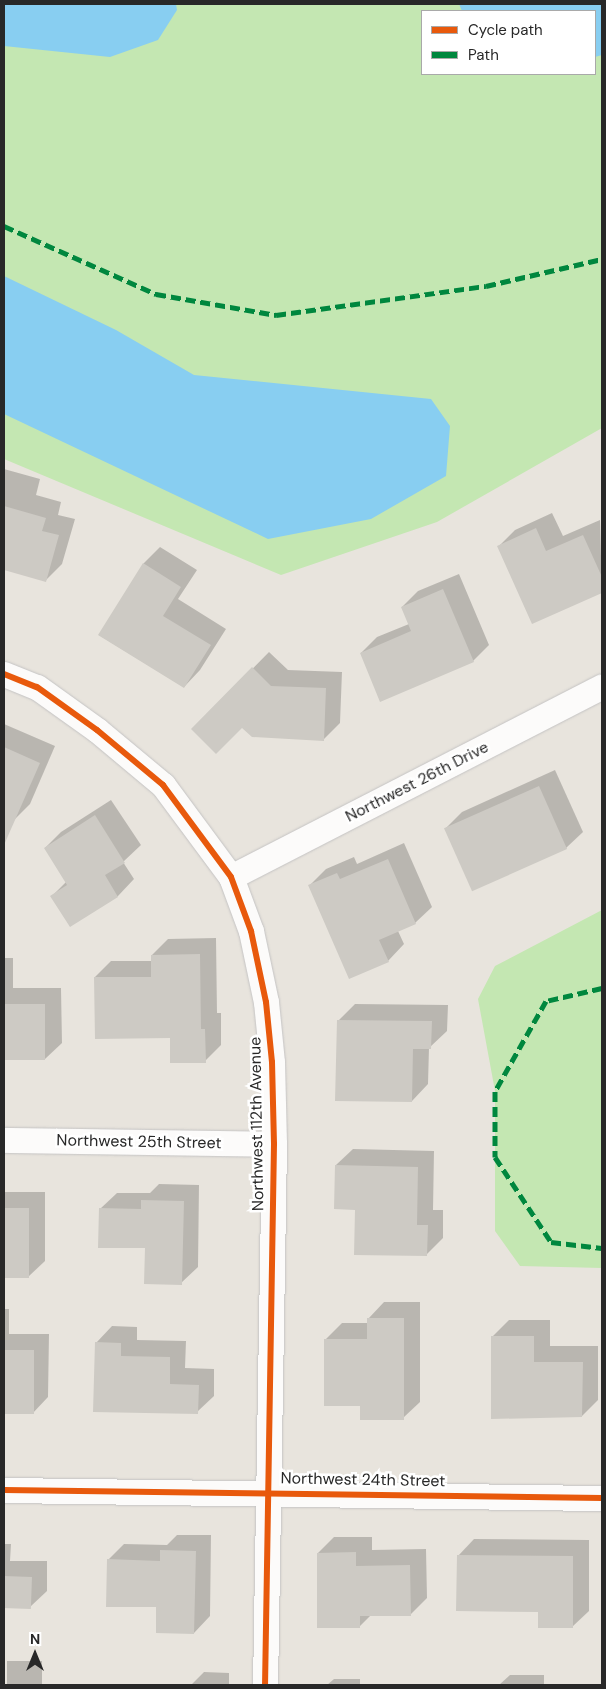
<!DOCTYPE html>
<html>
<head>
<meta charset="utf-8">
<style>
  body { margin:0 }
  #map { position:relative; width:606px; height:1689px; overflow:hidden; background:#e8e4dd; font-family:"DM Sans",sans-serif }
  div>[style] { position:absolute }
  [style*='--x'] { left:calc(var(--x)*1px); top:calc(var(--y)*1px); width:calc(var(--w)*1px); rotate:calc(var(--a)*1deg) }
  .green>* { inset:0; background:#c4e7b2 }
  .water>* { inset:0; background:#88cef1 }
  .shadow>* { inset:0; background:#0003; transform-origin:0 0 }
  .building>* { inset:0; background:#cdcac4; transform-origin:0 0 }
  .roads { filter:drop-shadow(0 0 1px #c4c3c3) drop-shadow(0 0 1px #c4c3c3) }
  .street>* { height:25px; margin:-12.5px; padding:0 12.5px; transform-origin:12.5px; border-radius:12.5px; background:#fcfbfa }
  .quiet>* { height:5px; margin-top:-2.5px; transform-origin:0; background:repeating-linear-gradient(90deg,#00873e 0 10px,transparent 0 15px) }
  .cycleway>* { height:6px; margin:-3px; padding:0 3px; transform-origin:3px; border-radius:3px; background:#e8590c }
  span { translate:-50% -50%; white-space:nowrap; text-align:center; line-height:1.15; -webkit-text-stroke:5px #fff; paint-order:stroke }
  .street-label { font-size:16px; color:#282828 }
  .frame { position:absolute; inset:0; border:5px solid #282828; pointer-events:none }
  .legend { position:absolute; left:421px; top:10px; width:175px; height:65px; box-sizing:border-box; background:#fff; border:1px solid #a9a9a9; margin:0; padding:6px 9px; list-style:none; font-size:15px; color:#282828 }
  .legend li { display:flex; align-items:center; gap:10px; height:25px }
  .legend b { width:25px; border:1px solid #a9a9a9 }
  .north { position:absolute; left:10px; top:1629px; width:50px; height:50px; -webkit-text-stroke:4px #fff; paint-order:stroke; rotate:0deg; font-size:14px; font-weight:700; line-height:20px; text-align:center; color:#282828 }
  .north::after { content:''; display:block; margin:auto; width:18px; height:22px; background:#282828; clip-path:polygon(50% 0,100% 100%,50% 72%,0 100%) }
</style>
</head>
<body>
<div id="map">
  <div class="green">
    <i style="clip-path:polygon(evenodd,4px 4px,602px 4px,602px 428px,437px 522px,281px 575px,4px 459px,4px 4px,422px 11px,595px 11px,595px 74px,422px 74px,422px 11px)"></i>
    <i style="clip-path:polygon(602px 910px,602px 1268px,520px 1266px,495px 1231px,495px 1091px,478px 999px,495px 966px)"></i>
  </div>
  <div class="water">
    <i style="clip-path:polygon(4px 4px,176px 4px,177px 10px,158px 40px,110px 57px,4px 46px)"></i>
    <i style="clip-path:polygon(459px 4px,602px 4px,602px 55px,595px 57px,595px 11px,462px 11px)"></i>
    <i style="clip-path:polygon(4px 276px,116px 330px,194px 375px,431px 399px,450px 426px,446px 476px,371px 519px,268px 539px,4px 414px)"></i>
  </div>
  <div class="shadow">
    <i style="clip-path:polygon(4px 469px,40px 479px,36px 495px,61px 502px,58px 515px,75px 519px,62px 564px,46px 580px,4px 569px)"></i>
    <i style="clip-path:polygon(552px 513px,563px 536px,600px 520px,602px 592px,533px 622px,499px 546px,515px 530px)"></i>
    <i style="clip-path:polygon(160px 547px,197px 570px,178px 599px,226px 629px,200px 670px,184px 687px,99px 635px,144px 563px)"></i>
    <i style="clip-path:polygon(459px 574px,489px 645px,473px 661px,361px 653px,377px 637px,409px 624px,402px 607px,418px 591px)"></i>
    <i style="clip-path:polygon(269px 652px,288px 670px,342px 672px,340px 723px,324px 739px,243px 726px,193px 729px)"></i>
    <i style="clip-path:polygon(4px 724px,55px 746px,30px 804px,14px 820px,4px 816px)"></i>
    <i style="clip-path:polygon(555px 770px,583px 832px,566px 848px,446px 828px,462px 812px)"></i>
    <i style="clip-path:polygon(111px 800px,141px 845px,123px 862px,134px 879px,118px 896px,70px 926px,52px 896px,67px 881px,45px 848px,61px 832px)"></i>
    <i style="clip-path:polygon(404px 843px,432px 907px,415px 923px,398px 931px,404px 944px,388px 961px,310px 885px,326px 869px,354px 857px,357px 864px)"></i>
    <i style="clip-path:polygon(216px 938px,217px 1013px,221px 1013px,221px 1045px,205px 1061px,95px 977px,111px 961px,152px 961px,152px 955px,168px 939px)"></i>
    <i style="clip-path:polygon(4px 958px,13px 958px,13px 988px,61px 988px,62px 1043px,45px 1059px,4px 1059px)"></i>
    <i style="clip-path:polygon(355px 1004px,448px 1005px,447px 1031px,429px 1048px,428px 1084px,412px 1101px,339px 1020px)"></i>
    <i style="clip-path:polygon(353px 1149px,434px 1151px,433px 1210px,443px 1210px,443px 1238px,426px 1255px,356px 1208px,336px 1165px)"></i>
    <i style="clip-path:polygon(159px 1184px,199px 1185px,198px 1267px,181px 1283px,146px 1247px,100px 1209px,117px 1193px,150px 1193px)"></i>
    <i style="clip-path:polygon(4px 1192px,45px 1192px,45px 1261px,28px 1277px,4px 1251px)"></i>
    <i style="clip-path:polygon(384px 1302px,420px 1302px,420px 1402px,403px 1418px,361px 1404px,326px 1339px,342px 1323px,368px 1323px,368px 1319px)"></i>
    <i style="clip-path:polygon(4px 1309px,9px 1309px,9px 1334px,49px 1334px,48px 1397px,32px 1414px,4px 1413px)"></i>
    <i style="clip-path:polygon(509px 1320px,550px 1320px,550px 1346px,598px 1346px,598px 1400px,582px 1416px,493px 1336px)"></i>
    <i style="clip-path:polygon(112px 1326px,137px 1327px,137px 1340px,186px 1341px,185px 1368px,214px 1369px,214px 1396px,197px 1412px,96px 1343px)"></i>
    <i style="clip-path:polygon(177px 1535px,211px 1535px,210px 1616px,194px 1633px,158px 1606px,108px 1560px,124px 1544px,167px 1545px)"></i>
    <i style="clip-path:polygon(334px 1537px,372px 1537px,372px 1550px,426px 1549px,427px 1598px,411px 1614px,371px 1615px,359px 1627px,318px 1553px)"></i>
    <i style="clip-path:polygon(474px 1539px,589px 1540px,589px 1611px,572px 1627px,540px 1611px,458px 1556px)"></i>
    <i style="clip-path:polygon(4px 1544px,11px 1544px,10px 1561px,47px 1561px,47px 1591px,30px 1607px,4px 1607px)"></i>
    <i style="left:7px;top:1661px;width:35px;height:24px"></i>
    <i style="clip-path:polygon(204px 1672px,229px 1673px,229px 1685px,155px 1685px,192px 1684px)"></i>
    <i style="clip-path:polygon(510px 1675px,544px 1675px,544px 1685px,499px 1685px)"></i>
    <i style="clip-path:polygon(334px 1679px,360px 1679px,360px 1685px,327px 1685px)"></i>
  </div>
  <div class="building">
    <i style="clip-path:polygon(4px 506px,46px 518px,42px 531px,59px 535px,46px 582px,4px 570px)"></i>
    <i style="clip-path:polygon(536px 528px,546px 551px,583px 535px,602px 577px,602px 593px,532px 624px,497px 546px)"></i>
    <i style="clip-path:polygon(143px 563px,181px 587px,163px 616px,211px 645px,184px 688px,98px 635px)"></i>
    <i style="clip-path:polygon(443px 589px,474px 662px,380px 702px,360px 653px,411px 631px,401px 607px)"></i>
    <i style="clip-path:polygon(252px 667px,271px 686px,326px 688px,324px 741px,252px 737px,242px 728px,216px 754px,191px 729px)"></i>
    <i style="clip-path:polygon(4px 747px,40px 763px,4px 845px)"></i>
    <i style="left:539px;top:786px;width:69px;height:104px;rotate:66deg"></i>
    <i style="clip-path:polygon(95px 815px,125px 863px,105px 875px,118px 897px,70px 927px,50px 896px,67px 885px,44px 848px)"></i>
    <i style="clip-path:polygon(388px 859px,416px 924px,379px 940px,389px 962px,349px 979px,308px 885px,337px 873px,340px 879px)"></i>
    <i style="clip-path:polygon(200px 954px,201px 1029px,205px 1029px,206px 1063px,170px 1063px,170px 1038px,95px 1039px,94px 977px,151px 977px,151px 955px)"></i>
    <i style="left:4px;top:1004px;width:41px;height:56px"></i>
    <i style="clip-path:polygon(337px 1020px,432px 1021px,431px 1049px,413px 1049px,412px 1102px,335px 1101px)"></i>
    <i style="clip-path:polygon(335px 1165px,418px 1167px,417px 1225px,428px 1225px,427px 1256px,354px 1255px,355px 1210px,334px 1209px)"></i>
    <i style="clip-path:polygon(141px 1200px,184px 1201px,182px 1285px,144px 1284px,145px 1248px,98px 1248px,99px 1208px,141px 1209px)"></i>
    <i style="left:4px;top:1208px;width:25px;height:70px"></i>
    <i style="clip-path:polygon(367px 1318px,404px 1318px,404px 1420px,360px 1420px,360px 1406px,324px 1406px,324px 1339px,367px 1339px)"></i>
    <i style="clip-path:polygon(491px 1336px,534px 1336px,534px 1362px,583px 1362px,582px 1417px,491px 1419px)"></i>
    <i style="clip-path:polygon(95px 1342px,121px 1343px,121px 1356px,170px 1357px,170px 1384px,199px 1385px,198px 1414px,93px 1412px)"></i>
    <i style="left:4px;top:1350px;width:30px;height:64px"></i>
    <i style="clip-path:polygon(160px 1550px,196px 1551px,194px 1634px,156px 1633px,156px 1607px,106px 1607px,107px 1559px,160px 1561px)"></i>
    <i style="clip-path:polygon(356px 1552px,356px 1566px,410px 1565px,411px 1616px,360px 1616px,360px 1628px,317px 1628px,317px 1553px)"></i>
    <i style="clip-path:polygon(457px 1555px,573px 1556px,573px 1628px,538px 1628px,538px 1612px,456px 1611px)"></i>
    <i style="left:4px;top:1576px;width:28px;height:32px;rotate:2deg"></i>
  </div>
  <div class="roads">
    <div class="street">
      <i style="--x:4;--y:674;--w:35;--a:22"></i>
      <i style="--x:37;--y:687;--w:74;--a:35.6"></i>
      <i style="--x:97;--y:730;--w:86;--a:39.8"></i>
      <i style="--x:163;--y:785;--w:114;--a:53.5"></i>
      <i style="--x:231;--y:877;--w:58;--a:69.7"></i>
      <i style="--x:251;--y:931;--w:73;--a:78.1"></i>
      <i style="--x:266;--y:1002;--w:60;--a:84.3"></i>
      <i style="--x:272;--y:1062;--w:82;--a:88.6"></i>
      <i style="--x:274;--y:1144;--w:541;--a:90.95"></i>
      <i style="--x:231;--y:877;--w:417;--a:-27.2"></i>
      <i style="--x:4;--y:1140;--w:270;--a:0.8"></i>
      <i style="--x:4;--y:1490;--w:598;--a:0.77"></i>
    </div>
  </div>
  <div class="quiet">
    <i style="--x:4;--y:226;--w:167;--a:24.1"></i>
    <i style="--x:156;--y:294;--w:122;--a:9.9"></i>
    <i style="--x:276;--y:315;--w:212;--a:-7.9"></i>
    <i style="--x:486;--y:286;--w:119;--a:-13.1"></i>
    <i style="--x:602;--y:988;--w:57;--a:166.9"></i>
    <i style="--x:546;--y:1001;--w:103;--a:119.5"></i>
    <i style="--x:495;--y:1091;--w:66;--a:90"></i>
    <i style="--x:495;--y:1157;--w:102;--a:56.6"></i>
    <i style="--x:551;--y:1242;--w:51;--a:6.7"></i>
  </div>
  <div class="cycleway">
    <i style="--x:4;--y:674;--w:35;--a:22"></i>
    <i style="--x:37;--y:687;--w:74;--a:35.6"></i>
    <i style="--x:97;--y:730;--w:86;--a:39.8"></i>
    <i style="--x:163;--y:785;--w:114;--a:53.5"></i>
    <i style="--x:231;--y:877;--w:58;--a:69.7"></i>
    <i style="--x:251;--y:931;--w:73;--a:78.1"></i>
    <i style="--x:266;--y:1002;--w:60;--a:84.3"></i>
    <i style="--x:272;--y:1062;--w:82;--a:88.6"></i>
    <i style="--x:274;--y:1144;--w:541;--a:90.95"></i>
    <i style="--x:4;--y:1490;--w:598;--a:0.77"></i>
  </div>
  <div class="street-label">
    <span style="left:417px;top:782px;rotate:-27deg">Northwest 26th Drive</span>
    <span style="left:257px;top:1124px;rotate:-91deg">Northwest 112th Avenue</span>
    <span style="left:139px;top:1142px;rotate:1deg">Northwest 25th Street</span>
    <span style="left:363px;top:1480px;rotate:1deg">Northwest 24th Street</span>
  </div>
  <div class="frame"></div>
  <ul class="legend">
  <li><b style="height:6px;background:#e8590c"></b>Cycle path</li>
  <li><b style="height:6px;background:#00873e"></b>Path</li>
  </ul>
  <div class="north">N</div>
</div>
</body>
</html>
